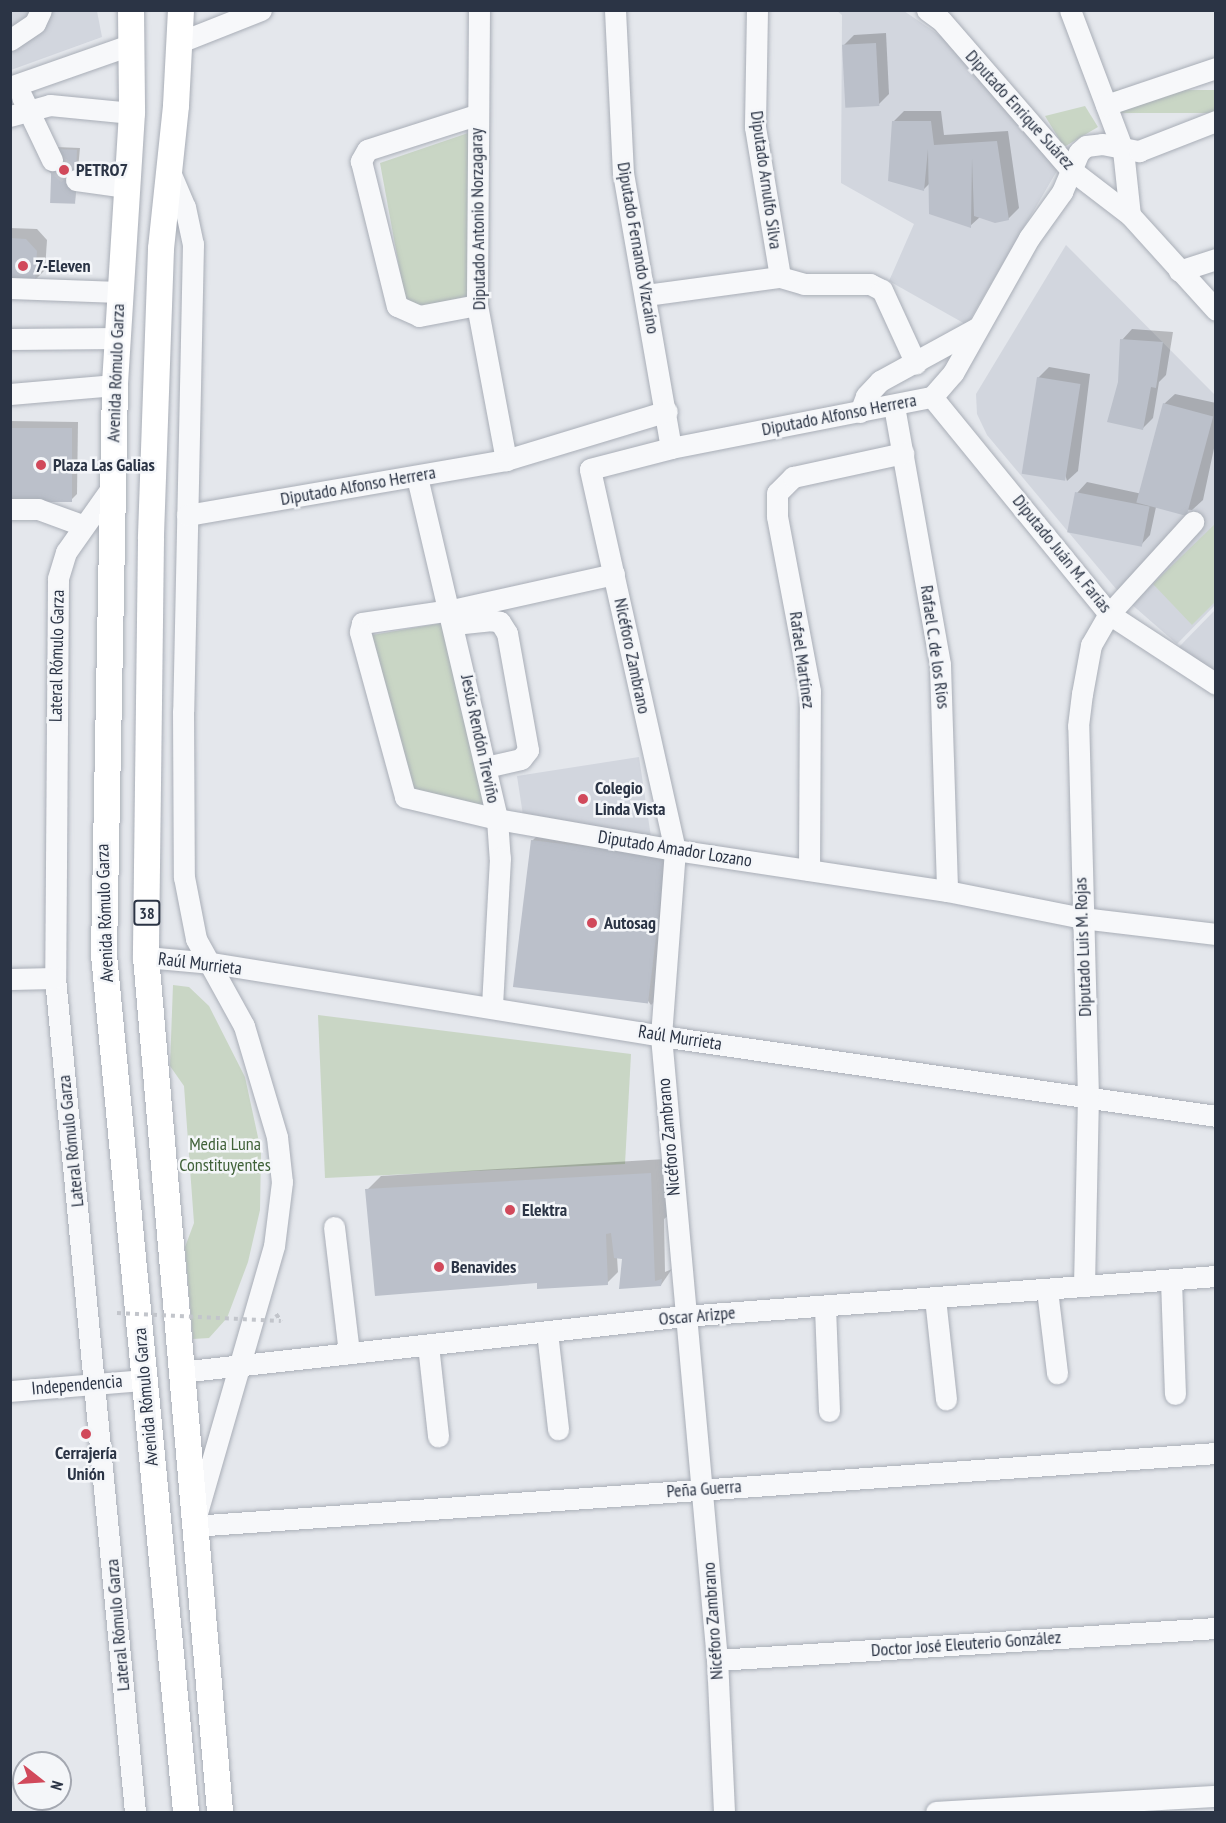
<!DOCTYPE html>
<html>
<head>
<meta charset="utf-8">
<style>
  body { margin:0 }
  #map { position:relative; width:1226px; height:1823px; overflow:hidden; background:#e4e7ec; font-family:"PT Sans Narrow",sans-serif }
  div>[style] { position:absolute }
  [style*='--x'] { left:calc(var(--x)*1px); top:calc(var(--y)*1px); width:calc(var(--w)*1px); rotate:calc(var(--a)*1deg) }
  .built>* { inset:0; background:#d2d6de }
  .green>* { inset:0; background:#c9d6c5; transform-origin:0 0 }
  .shadow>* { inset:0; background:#0003 }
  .building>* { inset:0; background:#bbc0ca; transform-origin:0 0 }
  .minor-tunnel>* { height:21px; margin-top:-10.5px; transform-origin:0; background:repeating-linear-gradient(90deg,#bfc3cb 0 21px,transparent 0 31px) }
  .path>* { height:4px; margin-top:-2px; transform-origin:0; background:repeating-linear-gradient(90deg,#c2c5cb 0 4.5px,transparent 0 9px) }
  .roads { filter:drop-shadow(0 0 2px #a9aeb7) drop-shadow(0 0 2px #a9aeb7) }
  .minor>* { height:21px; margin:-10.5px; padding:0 10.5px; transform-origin:10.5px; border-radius:10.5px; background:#f7f8fa }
  .major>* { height:26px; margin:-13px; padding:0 13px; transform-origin:13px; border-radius:13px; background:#fff }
  .path-bridge>* { height:4px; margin-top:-2px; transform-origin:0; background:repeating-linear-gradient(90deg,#c2c5cb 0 4.5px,transparent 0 9px) }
  .dots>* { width:16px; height:16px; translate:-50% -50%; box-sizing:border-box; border:3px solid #f4f6f9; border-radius:50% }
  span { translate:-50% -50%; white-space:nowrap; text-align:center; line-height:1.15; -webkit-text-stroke:5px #f4f6f9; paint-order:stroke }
  .shield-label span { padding:2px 4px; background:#f4f6f9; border:2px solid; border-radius:4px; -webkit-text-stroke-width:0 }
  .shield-label { font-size:16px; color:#2b3445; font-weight:700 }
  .street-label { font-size:18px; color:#2b3445 }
  .poi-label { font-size:18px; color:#2b3445; font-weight:700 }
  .left { translate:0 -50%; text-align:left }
  .park-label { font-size:18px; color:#3f6138 }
  .frame { position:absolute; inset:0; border:12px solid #2b3445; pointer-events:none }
  .north { position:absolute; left:12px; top:1751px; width:60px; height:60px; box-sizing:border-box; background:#f4f6f9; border:2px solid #a4a8b1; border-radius:50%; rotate:107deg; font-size:16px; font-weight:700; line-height:24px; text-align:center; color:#2b3445 }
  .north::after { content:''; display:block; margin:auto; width:21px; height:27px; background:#d1495b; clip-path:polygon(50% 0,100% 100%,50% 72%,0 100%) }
</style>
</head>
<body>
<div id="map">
  <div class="built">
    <i style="clip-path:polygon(10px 11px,97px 11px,102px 37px,11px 70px)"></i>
    <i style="clip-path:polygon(837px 11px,904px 11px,951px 43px,1058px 169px,967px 325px,889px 281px,914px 224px,841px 183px,842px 15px)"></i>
    <i style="clip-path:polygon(1066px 245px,1215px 395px,1215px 605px,1177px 644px,1122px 596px,987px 435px,977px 414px,976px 394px)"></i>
    <i style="clip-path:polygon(1215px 610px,1215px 672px,1177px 649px)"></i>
    <i style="clip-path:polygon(639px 757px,651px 837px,524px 822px,517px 776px)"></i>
  </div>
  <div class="green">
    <i style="left:1215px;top:90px;width:23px;height:100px;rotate:90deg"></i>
    <i style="clip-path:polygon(1085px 106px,1098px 127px,1064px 147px,1045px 116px)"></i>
    <i style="clip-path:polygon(474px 131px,469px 296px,407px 310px,380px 163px)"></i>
    <i style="clip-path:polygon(1215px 524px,1215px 602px,1192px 625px,1153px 584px)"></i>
    <i style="clip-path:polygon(448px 622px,491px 808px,410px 798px,372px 635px)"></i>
    <i style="clip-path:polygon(173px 985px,189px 987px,209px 1006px,245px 1077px,261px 1151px,260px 1210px,248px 1262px,227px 1318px,209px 1338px,193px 1339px,185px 1247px,194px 1223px,184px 1086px,170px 1066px)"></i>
    <i style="clip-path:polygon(318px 1015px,631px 1054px,625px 1164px,325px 1178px)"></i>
  </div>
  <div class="shadow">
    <i style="clip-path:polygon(886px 33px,889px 94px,879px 104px,844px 45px,854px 35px)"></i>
    <i style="clip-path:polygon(904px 111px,941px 111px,944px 135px,1008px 131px,1019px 208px,1008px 219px,980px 217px,970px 226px,930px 183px,924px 189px,894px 121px)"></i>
    <i style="clip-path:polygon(56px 147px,80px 148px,75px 201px)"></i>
    <i style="clip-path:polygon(10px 228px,37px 229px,47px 240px,45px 270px,34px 281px,10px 280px)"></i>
    <i style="clip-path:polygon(1132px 329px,1173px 332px,1166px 375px,1159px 382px,1153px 418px,1143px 428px,1120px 382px,1122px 340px)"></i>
    <i style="clip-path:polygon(1049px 367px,1090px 374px,1078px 471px,1067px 481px,1038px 378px)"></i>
    <i style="clip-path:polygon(1175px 394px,1216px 403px,1216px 439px,1203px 500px,1192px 510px,1156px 507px,1150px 535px,1140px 546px,1077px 493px,1087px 482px,1147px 495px,1164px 404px)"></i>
    <i style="clip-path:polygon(10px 421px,78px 422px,77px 494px,70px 501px,10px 500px)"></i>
    <i style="clip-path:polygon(543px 830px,676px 847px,662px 994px,651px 1005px,532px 841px)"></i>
    <i style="clip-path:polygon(665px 1159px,668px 1216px,664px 1219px,665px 1272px,672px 1269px,661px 1285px,621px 1287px,624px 1258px,617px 1257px,618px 1272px,607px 1283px,538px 1281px,377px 1294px,367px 1190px,381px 1176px)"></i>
  </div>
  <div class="building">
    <i style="left:876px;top:43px;width:63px;height:34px;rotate:87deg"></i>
    <i style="clip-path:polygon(892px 121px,931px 121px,934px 145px,997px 141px,1009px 220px,995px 223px,974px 216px,972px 158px,971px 228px,929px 214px,928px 149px,924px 191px,888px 181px)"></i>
    <i style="left:52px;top:149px;width:25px;height:54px;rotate:2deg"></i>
    <i style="clip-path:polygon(10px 238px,26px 239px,37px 251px,35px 283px,10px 281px)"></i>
    <i style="clip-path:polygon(1120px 339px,1163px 342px,1156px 388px,1151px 387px,1143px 430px,1107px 422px,1118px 382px)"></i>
    <i style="left:1037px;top:377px;width:44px;height:98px;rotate:9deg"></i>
    <i style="left:1163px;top:403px;width:52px;height:103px;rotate:15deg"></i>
    <i style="left:10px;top:428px;width:62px;height:74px"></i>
    <i style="left:1075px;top:492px;width:76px;height:41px;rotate:11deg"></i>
    <i style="left:531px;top:840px;width:136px;height:148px;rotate:7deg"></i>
    <i style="clip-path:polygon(651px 1173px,655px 1281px,662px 1279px,661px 1286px,619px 1289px,622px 1259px,614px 1258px,611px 1233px,606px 1234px,608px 1285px,537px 1289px,537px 1283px,375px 1296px,365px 1189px)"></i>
  </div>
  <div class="minor-tunnel">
    <i style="--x:52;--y:160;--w:31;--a:40"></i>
  </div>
  <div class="path">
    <i style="--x:276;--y:1314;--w:9;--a:54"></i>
  </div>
  <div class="roads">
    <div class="minor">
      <i style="--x:479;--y:10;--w:295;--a:90.4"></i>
      <i style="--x:477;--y:305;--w:158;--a:79.4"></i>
      <i style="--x:615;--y:10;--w:163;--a:87.2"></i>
      <i style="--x:623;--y:173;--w:279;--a:80.1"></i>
      <i style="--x:757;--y:10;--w:117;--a:91"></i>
      <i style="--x:755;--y:127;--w:152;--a:80.5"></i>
      <i style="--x:927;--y:10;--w:17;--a:36"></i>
      <i style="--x:941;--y:20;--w:197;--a:49.1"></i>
      <i style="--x:1070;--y:169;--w:76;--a:37.5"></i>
      <i style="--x:1130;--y:215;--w:128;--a:47.8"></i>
      <i style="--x:1070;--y:10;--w:150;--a:69.3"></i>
      <i style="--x:1123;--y:150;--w:65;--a:83.9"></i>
      <i style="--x:10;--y:40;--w:30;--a:-34"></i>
      <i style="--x:35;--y:23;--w:14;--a:-65"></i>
      <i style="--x:180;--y:42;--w:87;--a:-21.6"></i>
      <i style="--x:10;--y:87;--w:127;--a:-19.3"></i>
      <i style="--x:22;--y:97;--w:70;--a:64.5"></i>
      <i style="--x:1106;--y:105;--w:116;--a:-18.6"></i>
      <i style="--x:476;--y:115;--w:114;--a:162.2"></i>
      <i style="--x:367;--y:150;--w:13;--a:119"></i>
      <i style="--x:361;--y:161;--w:149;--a:76.1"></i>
      <i style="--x:397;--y:306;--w:24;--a:24"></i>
      <i style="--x:419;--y:316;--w:59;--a:-10.7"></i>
      <i style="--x:10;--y:116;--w:41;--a:-15.4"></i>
      <i style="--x:50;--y:105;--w:82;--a:5.6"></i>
      <i style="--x:170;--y:172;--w:38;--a:67"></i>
      <i style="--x:185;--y:207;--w:38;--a:78"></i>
      <i style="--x:193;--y:244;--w:467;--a:91.2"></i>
      <i style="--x:183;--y:711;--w:166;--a:89.7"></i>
      <i style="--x:184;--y:877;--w:63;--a:79"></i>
      <i style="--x:196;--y:939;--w:99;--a:61.1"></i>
      <i style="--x:244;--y:1026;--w:116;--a:73.4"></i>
      <i style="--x:277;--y:1137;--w:45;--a:83.7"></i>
      <i style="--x:282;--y:1182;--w:64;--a:97.1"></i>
      <i style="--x:274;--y:1246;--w:291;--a:106.1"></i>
      <i style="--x:193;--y:1526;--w:1026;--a:-4.08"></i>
      <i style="--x:76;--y:180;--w:49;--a:8.1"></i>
      <i style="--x:1179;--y:271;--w:39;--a:-18"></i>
      <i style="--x:10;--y:288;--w:109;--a:2.1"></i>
      <i style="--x:646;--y:295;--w:135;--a:-7.7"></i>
      <i style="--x:780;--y:277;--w:25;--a:16"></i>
      <i style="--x:804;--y:284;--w:66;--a:0"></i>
      <i style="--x:870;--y:284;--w:13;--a:27"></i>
      <i style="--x:882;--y:290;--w:81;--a:65.3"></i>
      <i style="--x:10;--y:339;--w:108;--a:-0.5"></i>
      <i style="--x:10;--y:394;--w:105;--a:-4.9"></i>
      <i style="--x:932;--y:397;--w:280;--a:50.8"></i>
      <i style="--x:1109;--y:614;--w:128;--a:33.2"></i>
      <i style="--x:894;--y:406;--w:263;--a:79.9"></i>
      <i style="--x:940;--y:665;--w:226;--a:88.2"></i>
      <i style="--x:860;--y:412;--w:17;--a:-69"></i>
      <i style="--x:866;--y:396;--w:21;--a:-47"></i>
      <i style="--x:880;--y:381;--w:111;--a:-28.7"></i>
      <i style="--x:417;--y:477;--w:351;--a:76.8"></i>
      <i style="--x:497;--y:819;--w:39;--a:86"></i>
      <i style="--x:500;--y:858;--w:148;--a:93.1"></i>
      <i style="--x:114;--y:484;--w:83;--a:125.2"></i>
      <i style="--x:66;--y:552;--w:28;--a:107"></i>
      <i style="--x:58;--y:579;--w:399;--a:90.4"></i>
      <i style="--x:55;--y:978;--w:838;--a:84.52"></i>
      <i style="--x:10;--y:509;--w:28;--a:0"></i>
      <i style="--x:38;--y:509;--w:47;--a:20"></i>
      <i style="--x:187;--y:515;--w:324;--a:-9.8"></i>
      <i style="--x:506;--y:460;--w:168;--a:-16.9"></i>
      <i style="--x:614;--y:574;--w:167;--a:167.5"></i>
      <i style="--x:451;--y:610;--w:90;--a:171.7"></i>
      <i style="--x:362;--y:623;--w:9;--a:103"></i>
      <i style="--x:360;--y:632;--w:171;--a:74.7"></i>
      <i style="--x:405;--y:797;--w:95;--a:13.4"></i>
      <i style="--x:497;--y:819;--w:181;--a:9.9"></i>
      <i style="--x:675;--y:850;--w:275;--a:8.6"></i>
      <i style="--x:947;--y:891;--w:138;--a:11.3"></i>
      <i style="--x:1082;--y:918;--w:135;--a:6.8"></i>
      <i style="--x:454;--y:624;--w:36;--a:-6"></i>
      <i style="--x:490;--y:620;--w:10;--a:11"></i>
      <i style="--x:500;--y:622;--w:13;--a:58"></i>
      <i style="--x:507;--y:633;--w:119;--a:79.8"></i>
      <i style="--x:528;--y:750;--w:11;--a:128"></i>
      <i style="--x:521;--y:759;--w:36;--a:167"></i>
      <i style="--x:809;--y:870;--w:179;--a:-89.7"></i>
      <i style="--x:810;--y:691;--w:178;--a:-100.7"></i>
      <i style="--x:777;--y:516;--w:23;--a:-90"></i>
      <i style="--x:777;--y:493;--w:23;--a:-45"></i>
      <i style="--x:793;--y:477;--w:113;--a:-12.3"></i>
      <i style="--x:146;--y:957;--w:66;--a:5.2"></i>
      <i style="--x:212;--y:963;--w:455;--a:9.2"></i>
      <i style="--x:661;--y:1036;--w:561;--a:8.2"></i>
      <i style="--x:10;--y:979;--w:45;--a:-1.3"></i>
      <i style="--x:334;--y:1227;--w:127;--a:83.2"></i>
      <i style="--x:1171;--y:1280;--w:114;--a:88"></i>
      <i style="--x:1084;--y:1286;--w:189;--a:-88.8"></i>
      <i style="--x:1088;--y:1097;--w:371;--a:-91.5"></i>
      <i style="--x:1078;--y:726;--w:32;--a:-83"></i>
      <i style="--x:1082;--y:694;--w:50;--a:-79.6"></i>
      <i style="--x:1091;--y:645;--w:36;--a:-60"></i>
      <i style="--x:1109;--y:614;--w:125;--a:-47.6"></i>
      <i style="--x:1047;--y:1290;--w:84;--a:83.1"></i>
      <i style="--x:935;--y:1298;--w:102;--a:83.8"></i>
      <i style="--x:825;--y:1307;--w:104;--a:87.8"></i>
      <i style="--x:547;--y:1332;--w:98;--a:83.5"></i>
      <i style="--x:428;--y:1345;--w:92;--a:83.7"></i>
      <i style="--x:180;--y:1372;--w:507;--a:-6.34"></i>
      <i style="--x:684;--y:1316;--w:534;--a:-4.3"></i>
      <i style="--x:10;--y:1391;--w:134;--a:-4.7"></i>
      <i style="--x:717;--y:1660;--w:500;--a:-3.67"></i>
      <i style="--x:724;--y:1812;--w:152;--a:-92.6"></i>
      <i style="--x:717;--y:1660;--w:627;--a:-95.13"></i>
      <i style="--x:661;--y:1036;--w:187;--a:-85.7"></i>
      <i style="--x:675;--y:850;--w:390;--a:-102.6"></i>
      <i style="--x:590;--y:469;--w:84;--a:-14.5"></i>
      <i style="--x:671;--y:448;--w:266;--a:-11.1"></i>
      <i style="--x:932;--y:397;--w:32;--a:-49"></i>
      <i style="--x:953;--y:373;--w:155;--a:-60.6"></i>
      <i style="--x:1029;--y:238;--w:57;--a:-54.3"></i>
      <i style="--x:1062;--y:192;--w:43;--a:-67"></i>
      <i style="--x:1079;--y:152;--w:9;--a:-41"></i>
      <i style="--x:1086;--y:146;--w:16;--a:-7"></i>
      <i style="--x:1102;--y:144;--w:38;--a:11"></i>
      <i style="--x:1139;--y:151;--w:83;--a:-21.3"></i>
      <i style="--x:936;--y:1812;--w:280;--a:-3.3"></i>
    </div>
    <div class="major">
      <i style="--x:131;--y:10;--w:103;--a:89.4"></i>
      <i style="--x:132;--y:113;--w:273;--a:93.6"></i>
      <i style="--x:115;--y:385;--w:570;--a:91.11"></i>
      <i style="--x:104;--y:955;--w:861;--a:84.53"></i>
      <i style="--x:181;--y:10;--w:96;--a:93"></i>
      <i style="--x:176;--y:106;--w:144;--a:96"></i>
      <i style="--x:161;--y:249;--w:290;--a:92"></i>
      <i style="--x:151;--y:539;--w:418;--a:90.7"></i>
      <i style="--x:146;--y:957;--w:858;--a:85.05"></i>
    </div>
  </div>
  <div class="path-bridge">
    <i style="--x:117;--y:1313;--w:164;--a:2.8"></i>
  </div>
  <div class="dots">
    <i style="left:64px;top:170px;background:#d1495b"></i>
    <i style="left:23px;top:266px;background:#d1495b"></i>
    <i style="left:41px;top:465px;background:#d1495b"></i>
    <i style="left:583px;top:799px;background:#d1495b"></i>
    <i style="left:592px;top:923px;background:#d1495b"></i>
    <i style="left:510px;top:1210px;background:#d1495b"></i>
    <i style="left:439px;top:1267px;background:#d1495b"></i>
    <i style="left:86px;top:1434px;background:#d1495b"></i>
  </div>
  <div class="shield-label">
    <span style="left:147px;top:913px">38</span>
  </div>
  <div class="street-label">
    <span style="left:1020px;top:110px;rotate:48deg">Diputado Enrique Suárez</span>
    <span style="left:766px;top:180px;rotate:82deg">Diputado Arnulfo Silva</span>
    <span style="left:478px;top:219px;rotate:-91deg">Diputado Antonio Norzagaray</span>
    <span style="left:638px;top:248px;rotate:80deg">Diputado Fernando Vizcaíno</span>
    <span style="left:116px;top:373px;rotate:-88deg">Avenida Rómulo Garza</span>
    <span style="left:839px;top:415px;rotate:-11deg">Diputado Alfonso Herrera</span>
    <span style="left:358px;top:486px;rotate:-10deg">Diputado Alfonso Herrera</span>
    <span style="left:1062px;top:554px;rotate:51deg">Diputado Juán M. Farías</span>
    <span style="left:935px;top:647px;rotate:82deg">Rafael C. de los Ríos</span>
    <span style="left:57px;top:656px;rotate:-89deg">Lateral Rómulo Garza</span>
    <span style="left:632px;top:656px;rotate:78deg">Nicéforo Zambrano</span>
    <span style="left:802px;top:660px;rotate:82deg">Rafael Martínez</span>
    <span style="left:480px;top:739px;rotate:78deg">Jesús Rendón Treviño</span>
    <span style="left:675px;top:849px;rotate:9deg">Diputado Amador Lozano</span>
    <span style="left:105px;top:913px;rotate:-92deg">Avenida Rómulo Garza</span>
    <span style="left:1083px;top:947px;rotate:-92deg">Diputado Luis M. Rojas</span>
    <span style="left:200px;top:964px;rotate:7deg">Raúl Murrieta</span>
    <span style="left:680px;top:1038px;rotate:9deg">Raúl Murrieta</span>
    <span style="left:669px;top:1137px;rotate:-95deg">Nicéforo Zambrano</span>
    <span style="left:71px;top:1141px;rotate:-96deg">Lateral Rómulo Garza</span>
    <span style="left:697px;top:1316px;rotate:-5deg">Oscar Arizpe</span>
    <span style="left:77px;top:1385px;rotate:-5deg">Independencia</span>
    <span style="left:146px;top:1397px;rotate:-95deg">Avenida Rómulo Garza</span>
    <span style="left:704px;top:1489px;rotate:-4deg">Peña Guerra</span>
    <span style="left:713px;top:1621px;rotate:-94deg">Nicéforo Zambrano</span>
    <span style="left:118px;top:1625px;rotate:-95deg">Lateral Rómulo Garza</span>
    <span style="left:966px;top:1644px;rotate:-4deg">Doctor José Eleuterio González</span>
  </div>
  <div class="poi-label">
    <span class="left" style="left:76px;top:170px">PETRO7</span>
    <span class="left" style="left:35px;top:266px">7-Eleven</span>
    <span class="left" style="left:53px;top:465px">Plaza Las Galias</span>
    <span class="left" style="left:595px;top:799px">Colegio<br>Linda Vista</span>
    <span class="left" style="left:604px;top:923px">Autosag</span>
    <span class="left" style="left:522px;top:1210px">Elektra</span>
    <span class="left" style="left:451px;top:1267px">Benavides</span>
    <span style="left:86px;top:1464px">Cerrajería<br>Unión</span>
  </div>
  <div class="park-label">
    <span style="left:225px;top:1155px">Media Luna<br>Constituyentes</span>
  </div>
  <div class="frame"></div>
  <div class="north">N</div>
</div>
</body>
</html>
